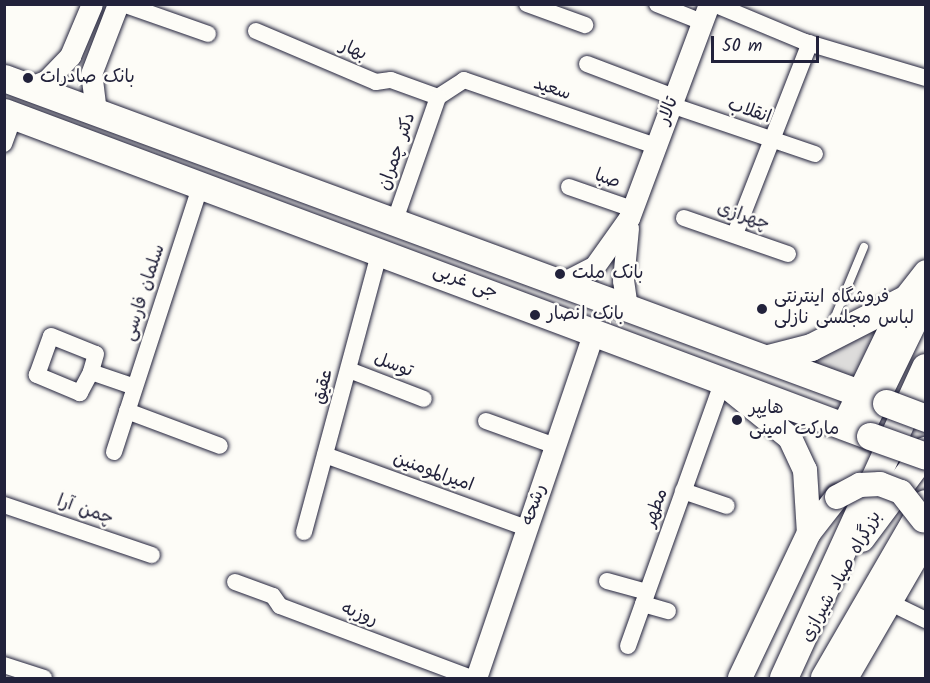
<!DOCTYPE html>
<html>
<head>
<meta charset="utf-8">
<style>
  body { margin:0 }
  #map { position:relative; width:930px; height:683px; overflow:hidden; background:#fdfcf7; font-family:Kalam,"Playpen Sans Arabic",sans-serif }
  div>[style] { position:absolute }
  [style*='--x'] { left:calc(var(--x)*1px); top:calc(var(--y)*1px); width:calc(var(--w)*1px); rotate:calc(var(--a)*1deg) }
  .green>* { inset:0; background:#dddcdb }
  .roads { filter:drop-shadow(0 0 2px #22223b) drop-shadow(0 0 2px #22223b) }
  .service>* { height:8px; margin:-4px; padding:0 4px; transform-origin:4px; border-radius:4px; background:#fdfcf7 }
  .minor>* { height:16px; margin:-8px; padding:0 8px; transform-origin:8px; border-radius:8px; background:#fdfcf7 }
  .tertiary>* { height:21px; margin:-10.5px; padding:0 10.5px; transform-origin:10.5px; border-radius:10.5px; background:#fdfcf7 }
  .secondary>* { height:24px; margin:-12px; padding:0 12px; transform-origin:12px; border-radius:12px; background:#fdfcf7 }
  .primary>* { height:27px; margin:-13.5px; padding:0 13.5px; transform-origin:13.5px; border-radius:13.5px; background:#fdfcf7 }
  .trunk>* { height:28px; margin:-14px; padding:0 14px; transform-origin:14px; border-radius:14px; background:#fdfcf7 }
  .bridges { filter:drop-shadow(0 0 2px #22223b) drop-shadow(0 0 2px #22223b) }
  .secondary-bridge>* { height:24px; margin:-12px; padding:0 12px; transform-origin:12px; border-radius:12px; background:#fdfcf7 }
  .primary-bridge>* { height:27px; margin:-13.5px; padding:0 13.5px; transform-origin:13.5px; border-radius:13.5px; background:#fdfcf7 }
  .dots>* { width:16px; height:16px; translate:-50% -50%; box-sizing:border-box; border:3px solid #fdfcf7; border-radius:50% }
  span { translate:-50% -50%; white-space:nowrap; text-align:center; line-height:1.15; -webkit-text-stroke:5px #fdfcf7; paint-order:stroke }
  .street-label { font-size:18px; color:#22223b }
  .poi-label { font-size:18px; color:#22223b }
  .left { translate:0 -50%; text-align:left }
  .frame { position:absolute; inset:0; border:6px solid #22223b; pointer-events:none }
  .scale { position:absolute; left:711px; top:36px; width:108px; height:27px; box-sizing:border-box; border:3px solid #22223b; border-top:0; padding-left:8px; font-size:18px; line-height:21px; white-space:nowrap; color:#22223b; -webkit-text-stroke:4px #fdfcf7; paint-order:stroke }
</style>
</head>
<body>
<div id="map">
  <div class="green">
    <i style="clip-path:polygon(886px 317px,857px 380px,802px 357px)"></i>
  </div>
  <div class="roads">
    <div class="service">
      <i style="--x:829;--y:331;--w:91;--a:-67.4"></i>
    </div>
    <div class="minor">
      <i style="--x:123;--y:4;--w:90;--a:19.4"></i>
      <i style="--x:527;--y:4;--w:62;--a:19.9"></i>
      <i style="--x:657;--y:4;--w:48;--a:21.8"></i>
      <i style="--x:714;--y:4;--w:99;--a:22.7"></i>
      <i style="--x:805;--y:42;--w:126;--a:16.6"></i>
      <i style="--x:256;--y:31;--w:130;--a:23"></i>
      <i style="--x:376;--y:82;--w:15;--a:-8"></i>
      <i style="--x:391;--y:80;--w:50;--a:19.9"></i>
      <i style="--x:587;--y:64;--w:93;--a:20.8"></i>
      <i style="--x:438;--y:97;--w:31;--a:-33"></i>
      <i style="--x:464;--y:80;--w:203;--a:19"></i>
      <i style="--x:671;--y:105;--w:152;--a:18.8"></i>
      <i style="--x:4;--y:144;--w:30;--a:-70"></i>
      <i style="--x:569;--y:187;--w:67;--a:19.2"></i>
      <i style="--x:684;--y:218;--w:110;--a:19.1"></i>
      <i style="--x:395;--y:220;--w:130;--a:-70.7"></i>
      <i style="--x:735;--y:234;--w:205;--a:-68.6"></i>
      <i style="--x:349;--y:370;--w:80;--a:21.1"></i>
      <i style="--x:91;--y:372;--w:24;--a:118"></i>
      <i style="--x:80;--y:393;--w:47;--a:-157.3"></i>
      <i style="--x:37;--y:375;--w:41;--a:-70.3"></i>
      <i style="--x:51;--y:336;--w:48;--a:21.8"></i>
      <i style="--x:96;--y:354;--w:19;--a:106"></i>
      <i style="--x:91;--y:372;--w:46;--a:18.8"></i>
      <i style="--x:127;--y:411;--w:99;--a:20.6"></i>
      <i style="--x:486;--y:421;--w:73;--a:19.9"></i>
      <i style="--x:114;--y:452;--w:279;--a:-72"></i>
      <i style="--x:325;--y:455;--w:215;--a:19.9"></i>
      <i style="--x:683;--y:491;--w:46;--a:18.8"></i>
      <i style="--x:4;--y:505;--w:156;--a:18.7"></i>
      <i style="--x:304;--y:532;--w:291;--a:-74.9"></i>
      <i style="--x:607;--y:581;--w:41;--a:15.4"></i>
      <i style="--x:235;--y:582;--w:40;--a:20.2"></i>
      <i style="--x:273;--y:596;--w:12;--a:55"></i>
      <i style="--x:280;--y:606;--w:205;--a:20.6"></i>
      <i style="--x:643;--y:604;--w:26;--a:16"></i>
      <i style="--x:901;--y:608;--w:28;--a:26"></i>
      <i style="--x:628;--y:646;--w:278;--a:-70.3"></i>
      <i style="--x:4;--y:665;--w:42;--a:18"></i>
    </div>
    <div class="tertiary">
      <i style="--x:30;--y:87;--w:17;--a:-21"></i>
      <i style="--x:46;--y:81;--w:35;--a:-46"></i>
      <i style="--x:70;--y:56;--w:56;--a:-67.1"></i>
      <i style="--x:96;--y:112;--w:38;--a:-97"></i>
      <i style="--x:91;--y:74;--w:75;--a:-68.9"></i>
      <i style="--x:562;--y:283;--w:36;--a:-27"></i>
      <i style="--x:594;--y:267;--w:60;--a:-54.5"></i>
      <i style="--x:629;--y:218;--w:228;--a:-69.5"></i>
      <i style="--x:627;--y:308;--w:28;--a:-98"></i>
      <i style="--x:623;--y:280;--w:52;--a:-84.5"></i>
      <i style="--x:476;--y:678;--w:366;--a:-71.2"></i>
    </div>
    <div class="secondary">
      <i style="--x:732;--y:391;--w:75;--a:39"></i>
      <i style="--x:790;--y:438;--w:35;--a:65"></i>
      <i style="--x:805;--y:470;--w:63;--a:86.4"></i>
      <i style="--x:843;--y:427;--w:142;--a:-64.2"></i>
      <i style="--x:905;--y:299;--w:34;--a:-52"></i>
      <i style="--x:861;--y:433;--w:148;--a:-64"></i>
      <i style="--x:740;--y:678;--w:161;--a:-64.6"></i>
      <i style="--x:809;--y:533;--w:46;--a:-52.1"></i>
      <i style="--x:846;--y:678;--w:143;--a:-59.9"></i>
      <i style="--x:918;--y:554;--w:34;--a:-82"></i>
    </div>
    <div class="primary">
      <i style="--x:4;--y:78;--w:940;--a:20.23"></i>
      <i style="--x:4;--y:112;--w:925;--a:20.51"></i>
      <i style="--x:768;--y:358;--w:44;--a:-14.3"></i>
      <i style="--x:811;--y:347;--w:106;--a:-27.1"></i>
    </div>
    <div class="trunk">
      <i style="--x:861;--y:538;--w:109;--a:-53.2"></i>
      <i style="--x:784;--y:678;--w:341;--a:-65.4"></i>
      <i style="--x:825;--y:678;--w:201;--a:-59.9"></i>
    </div>
  </div>
  <div class="bridges">
    <div class="secondary-bridge">
      <i style="--x:837;--y:497;--w:26;--a:-28"></i>
      <i style="--x:860;--y:485;--w:20;--a:-3"></i>
      <i style="--x:880;--y:484;--w:22;--a:21"></i>
      <i style="--x:901;--y:492;--w:36;--a:52"></i>
    </div>
    <div class="primary-bridge">
      <i style="--x:886;--y:403;--w:43;--a:20.6"></i>
      <i style="--x:870;--y:436;--w:59;--a:19.7"></i>
    </div>
  </div>
  <div class="dots">
    <i style="left:28px;top:78px;background:#22223b"></i>
    <i style="left:560px;top:274px;background:#22223b"></i>
    <i style="left:762px;top:309px;background:#22223b"></i>
    <i style="left:535px;top:315px;background:#22223b"></i>
    <i style="left:737px;top:420px;background:#22223b"></i>
  </div>
  <div class="street-label">
    <span style="left:353px;top:51px;rotate:23deg">بهار</span>
    <span style="left:552px;top:90px;rotate:19deg">سعید</span>
    <span style="left:669px;top:111px;rotate:-69deg">تالار</span>
    <span style="left:749px;top:112px;rotate:19deg">انقلاب</span>
    <span style="left:398px;top:152px;rotate:-71deg">دکتر چمران</span>
    <span style="left:607px;top:180px;rotate:19deg">صبا</span>
    <span style="left:743px;top:217px;rotate:19deg">چهرازی</span>
    <span style="left:465px;top:283px;rotate:21deg">جی غربی</span>
    <span style="left:145px;top:293px;rotate:-72deg">سلمان فارسی</span>
    <span style="left:393px;top:366px;rotate:21deg">توسل</span>
    <span style="left:324px;top:387px;rotate:-75deg">عقیق</span>
    <span style="left:433px;top:473px;rotate:20deg">امیرالمومنین</span>
    <span style="left:535px;top:505px;rotate:-71deg">رشحه</span>
    <span style="left:657px;top:508px;rotate:-70deg">مطهر</span>
    <span style="left:85px;top:511px;rotate:19deg">چمن آرا</span>
    <span style="left:842px;top:577px;rotate:-61deg">بزرگراه صیاد شیرازی</span>
    <span style="left:359px;top:615px;rotate:21deg">روزبه</span>
  </div>
  <div class="poi-label">
    <span class="left" style="left:40px;top:78px">بانک صادرات</span>
    <span class="left" style="left:572px;top:274px">بانک ملت</span>
    <span class="left" style="left:774px;top:309px">فروشگاه اینترنتی<br>لباس مجلسی نازلی</span>
    <span class="left" style="left:547px;top:315px">بانک انصار</span>
    <span class="left" style="left:749px;top:420px">هایپر<br>مارکت امینی</span>
  </div>
  <div class="frame"></div>
  <div class="scale">50 m</div>
</div>
</body>
</html>
